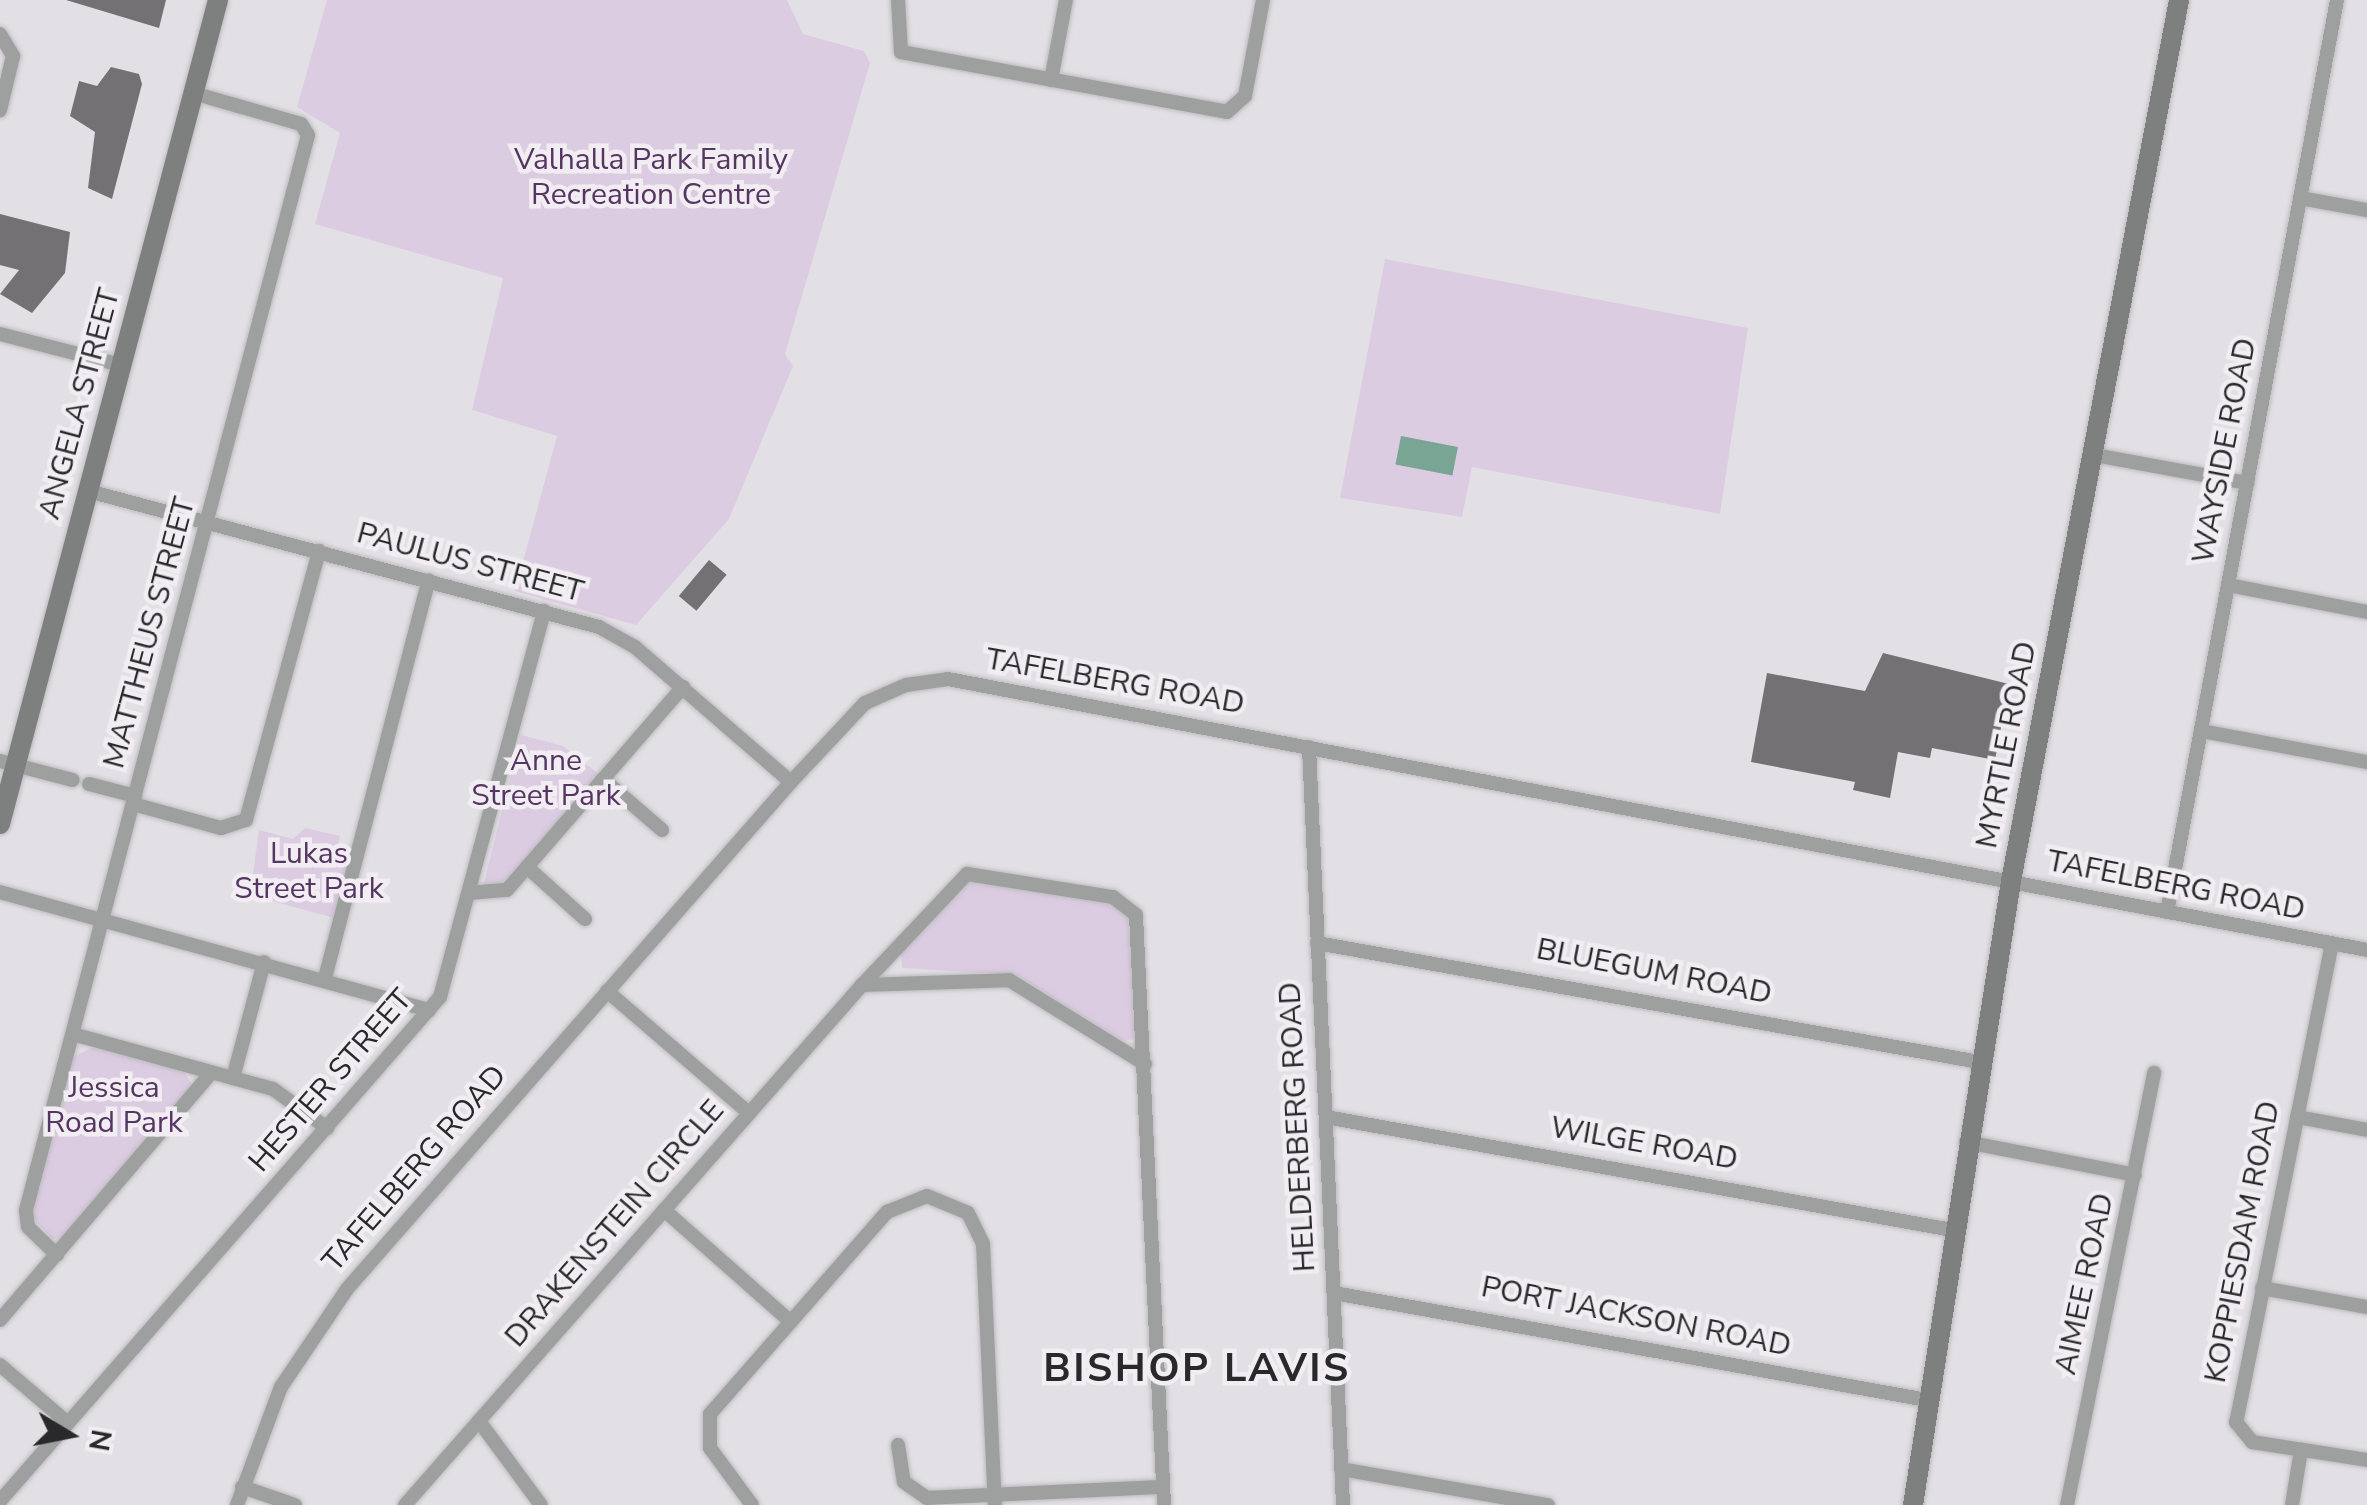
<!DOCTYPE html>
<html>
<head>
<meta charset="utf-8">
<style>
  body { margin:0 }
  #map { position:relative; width:2367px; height:1505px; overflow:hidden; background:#e3e0e5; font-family:"Nunito Sans",sans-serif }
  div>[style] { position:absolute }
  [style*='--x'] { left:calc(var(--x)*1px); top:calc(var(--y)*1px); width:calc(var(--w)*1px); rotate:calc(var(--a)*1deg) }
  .green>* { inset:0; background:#dccce2 }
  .water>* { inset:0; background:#79a595; transform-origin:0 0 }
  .building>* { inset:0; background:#747175; transform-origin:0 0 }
  .roads { filter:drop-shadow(0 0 2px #bebbc0) drop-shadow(0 0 2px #bebbc0) }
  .street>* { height:14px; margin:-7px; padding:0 7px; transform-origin:7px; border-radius:7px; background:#9da09f }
  .secondary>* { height:20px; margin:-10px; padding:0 10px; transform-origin:10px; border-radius:10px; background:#7d807f }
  span { translate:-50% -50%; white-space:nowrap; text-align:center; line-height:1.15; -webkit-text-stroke:9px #f1edf2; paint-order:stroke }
  .park-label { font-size:30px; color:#553561 }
  .street-label { font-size:30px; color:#29282a }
  .district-label { font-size:40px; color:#29282a; font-weight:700; letter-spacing:2.5px }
  .north { position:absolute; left:20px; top:1385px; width:100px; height:100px; -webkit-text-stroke:8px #f1edf2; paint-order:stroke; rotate:100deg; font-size:28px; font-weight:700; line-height:40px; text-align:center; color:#29282a }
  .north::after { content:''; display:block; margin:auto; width:35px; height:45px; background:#29282a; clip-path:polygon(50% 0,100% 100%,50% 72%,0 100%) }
</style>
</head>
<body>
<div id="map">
  <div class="green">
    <i style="clip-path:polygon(327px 0,787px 0,803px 34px,864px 51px,870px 63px,785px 354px,793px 366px,729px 519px,636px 625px,515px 591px,557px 436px,472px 410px,503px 278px,315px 224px,340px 133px,297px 107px)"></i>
    <i style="clip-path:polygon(1385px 259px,1748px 328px,1720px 514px,1472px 467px,1462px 517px,1340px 498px)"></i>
    <i style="clip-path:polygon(521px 735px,563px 746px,600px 775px,502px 886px,483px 886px)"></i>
    <i style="clip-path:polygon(305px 828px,340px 836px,338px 844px,352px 848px,334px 918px,250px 895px,259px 830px,293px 839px)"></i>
    <i style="clip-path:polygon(971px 881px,1114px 905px,1128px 916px,1135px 1039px,1123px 1041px,1016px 975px,902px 968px,901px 952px)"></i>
    <i style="clip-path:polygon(94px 1047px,184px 1072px,194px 1087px,62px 1238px,52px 1239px,31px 1215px,73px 1057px)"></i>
  </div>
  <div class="water">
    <i style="left:1401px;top:436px;width:58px;height:29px;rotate:11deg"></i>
  </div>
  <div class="building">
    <i style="clip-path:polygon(66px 0,166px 0,159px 28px)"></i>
    <i style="clip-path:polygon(111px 67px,139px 74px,142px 84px,112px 199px,88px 188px,95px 132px,70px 116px,79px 81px,97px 86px)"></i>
    <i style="clip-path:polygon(0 214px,70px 232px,65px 273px,32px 313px,0 294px,19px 270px,0 265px)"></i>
    <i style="left:709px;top:560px;width:23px;height:47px;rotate:40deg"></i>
    <i style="clip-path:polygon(1883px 653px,2009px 684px,1995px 760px,1932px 748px,1930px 758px,1898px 752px,1890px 798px,1853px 790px,1855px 782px,1751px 762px,1767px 673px,1865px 691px)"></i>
  </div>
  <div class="roads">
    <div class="street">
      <i style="--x:898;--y:0;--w:52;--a:86.7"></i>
      <i style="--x:901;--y:52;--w:331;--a:10.4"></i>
      <i style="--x:1227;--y:112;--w:24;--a:-42"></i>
      <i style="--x:1245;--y:96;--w:98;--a:-79.4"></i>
      <i style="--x:0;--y:34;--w:26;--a:59"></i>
      <i style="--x:13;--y:56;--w:56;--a:103.5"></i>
      <i style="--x:1051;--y:80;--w:81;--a:-79.4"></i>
      <i style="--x:2300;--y:198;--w:68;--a:10.2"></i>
      <i style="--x:0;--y:334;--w:125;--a:14.4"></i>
      <i style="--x:2094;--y:455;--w:156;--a:10.4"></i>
      <i style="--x:88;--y:491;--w:529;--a:14.9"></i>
      <i style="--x:599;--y:627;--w:41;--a:29.1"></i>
      <i style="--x:635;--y:647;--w:206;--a:40.9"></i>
      <i style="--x:2228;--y:585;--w:142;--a:11"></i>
      <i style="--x:2201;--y:731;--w:169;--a:10.6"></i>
      <i style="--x:1309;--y:747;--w:759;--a:87.43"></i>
      <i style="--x:0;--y:761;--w:75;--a:14.6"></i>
      <i style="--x:603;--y:779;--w:78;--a:40.8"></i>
      <i style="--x:89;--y:784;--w:48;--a:14.6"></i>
      <i style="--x:133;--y:804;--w:91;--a:15.3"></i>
      <i style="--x:221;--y:828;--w:26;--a:-18"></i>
      <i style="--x:246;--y:820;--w:279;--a:-74.8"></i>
      <i style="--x:527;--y:867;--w:78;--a:41.9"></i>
      <i style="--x:0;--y:892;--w:445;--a:15.4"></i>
      <i style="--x:469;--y:893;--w:38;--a:-5"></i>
      <i style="--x:507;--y:890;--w:269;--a:-49.1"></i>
      <i style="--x:2167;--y:912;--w:928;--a:-79.44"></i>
      <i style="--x:1317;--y:943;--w:673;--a:10.19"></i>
      <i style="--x:2332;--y:943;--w:489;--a:101.3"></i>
      <i style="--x:2236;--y:1422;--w:26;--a:51"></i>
      <i style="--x:2252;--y:1442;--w:116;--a:8.9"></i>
      <i style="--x:325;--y:978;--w:411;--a:-75.4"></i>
      <i style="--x:862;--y:985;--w:153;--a:-46.6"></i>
      <i style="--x:967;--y:874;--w:148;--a:9"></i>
      <i style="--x:1113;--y:897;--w:29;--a:38"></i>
      <i style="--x:1136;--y:915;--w:591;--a:87.28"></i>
      <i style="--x:607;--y:991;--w:187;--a:40.7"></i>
      <i style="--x:73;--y:1034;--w:207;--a:15.4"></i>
      <i style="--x:273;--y:1089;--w:67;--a:35.8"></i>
      <i style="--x:233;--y:1078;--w:120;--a:-75"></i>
      <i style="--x:1326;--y:1117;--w:636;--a:10.23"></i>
      <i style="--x:2297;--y:1117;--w:71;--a:10.5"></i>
      <i style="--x:1966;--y:1142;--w:172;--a:11"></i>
      <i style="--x:664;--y:1210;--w:169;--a:41.4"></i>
      <i style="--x:57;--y:1255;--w:40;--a:-136"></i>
      <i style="--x:28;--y:1227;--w:17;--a:-97"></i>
      <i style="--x:26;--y:1210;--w:1111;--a:-75.3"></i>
      <i style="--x:308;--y:135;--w:13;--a:-122"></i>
      <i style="--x:301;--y:124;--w:112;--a:-164"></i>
      <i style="--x:2262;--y:1288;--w:107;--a:10.3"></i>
      <i style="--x:1334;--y:1293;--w:603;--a:10.23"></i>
      <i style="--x:0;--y:1320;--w:325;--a:-49.5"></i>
      <i style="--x:0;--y:1365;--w:89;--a:40.5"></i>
      <i style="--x:479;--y:1421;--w:104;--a:53.6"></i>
      <i style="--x:898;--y:1445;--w:37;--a:81"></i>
      <i style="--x:904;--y:1482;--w:28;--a:35"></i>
      <i style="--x:927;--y:1498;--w:236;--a:-2.7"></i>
      <i style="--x:1341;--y:1469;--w:210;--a:9.9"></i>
      <i style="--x:242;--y:1487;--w:56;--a:18.8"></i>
      <i style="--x:0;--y:1501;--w:669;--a:-48.88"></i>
      <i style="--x:440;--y:997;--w:400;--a:-74.9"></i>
      <i style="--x:237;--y:1505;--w:126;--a:-69.6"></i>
      <i style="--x:281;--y:1387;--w:118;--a:-56"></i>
      <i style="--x:347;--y:1289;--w:674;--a:-48.79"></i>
      <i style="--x:791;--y:782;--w:108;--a:-46.9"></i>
      <i style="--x:865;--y:703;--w:45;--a:-23.7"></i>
      <i style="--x:906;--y:685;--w:42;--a:-8.1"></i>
      <i style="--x:948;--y:679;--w:1445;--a:10.81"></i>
      <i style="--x:405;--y:1505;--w:692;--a:-48.69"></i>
      <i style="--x:862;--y:985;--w:147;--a:-1.9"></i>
      <i style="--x:1009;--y:980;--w:160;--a:31.7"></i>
      <i style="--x:752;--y:1505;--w:71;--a:-126.4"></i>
      <i style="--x:710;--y:1448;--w:34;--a:-90"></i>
      <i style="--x:710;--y:1414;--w:269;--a:-48.8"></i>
      <i style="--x:887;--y:1212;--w:43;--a:-21.8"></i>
      <i style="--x:927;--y:1196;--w:44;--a:22.5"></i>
      <i style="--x:968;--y:1213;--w:34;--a:64"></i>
      <i style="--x:983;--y:1244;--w:261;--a:87.4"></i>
      <i style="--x:2067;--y:1505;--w:441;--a:-78.6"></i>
      <i style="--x:2292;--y:1505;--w:56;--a:-80.7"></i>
    </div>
    <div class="secondary">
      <i style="--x:0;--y:824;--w:852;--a:-75.18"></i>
      <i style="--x:1913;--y:1505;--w:632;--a:-81.07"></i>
      <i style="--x:2011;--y:881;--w:897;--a:-79.2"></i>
    </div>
  </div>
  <div class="park-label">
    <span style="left:651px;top:177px">Valhalla Park Family<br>Recreation Centre</span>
    <span style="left:546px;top:778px">Anne<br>Street Park</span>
    <span style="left:309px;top:871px">Lukas<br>Street Park</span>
    <span style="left:114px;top:1105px">Jessica<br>Road Park</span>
  </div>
  <div class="street-label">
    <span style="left:80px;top:404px;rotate:-75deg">ANGELA STREET</span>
    <span style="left:2225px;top:451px;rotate:-79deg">WAYSIDE ROAD</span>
    <span style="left:470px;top:563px;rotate:15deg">PAULUS STREET</span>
    <span style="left:150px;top:633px;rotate:-75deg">MATTHEUS STREET</span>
    <span style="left:1115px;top:682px;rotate:10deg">TAFELBERG ROAD</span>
    <span style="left:2007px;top:745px;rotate:-79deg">MYRTLE ROAD</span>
    <span style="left:2176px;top:886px;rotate:11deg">TAFELBERG ROAD</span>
    <span style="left:1654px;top:972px;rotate:11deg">BLUEGUM ROAD</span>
    <span style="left:331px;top:1081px;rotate:-49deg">HESTER STREET</span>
    <span style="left:1298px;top:1127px;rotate:-93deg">HELDERBERG ROAD</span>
    <span style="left:1644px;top:1144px;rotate:10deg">WILGE ROAD</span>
    <span style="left:415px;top:1169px;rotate:-49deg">TAFELBERG ROAD</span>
    <span style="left:615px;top:1224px;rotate:-49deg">DRAKENSTEIN CIRCLE</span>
    <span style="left:2243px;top:1242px;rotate:-79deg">KOPPIESDAM ROAD</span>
    <span style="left:2085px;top:1284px;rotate:-78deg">AIMEE ROAD</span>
    <span style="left:1636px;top:1317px;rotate:11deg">PORT JACKSON ROAD</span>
  </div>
  <div class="district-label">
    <span style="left:1197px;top:1368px">BISHOP LAVIS</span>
  </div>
  <div class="north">N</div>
</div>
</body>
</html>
